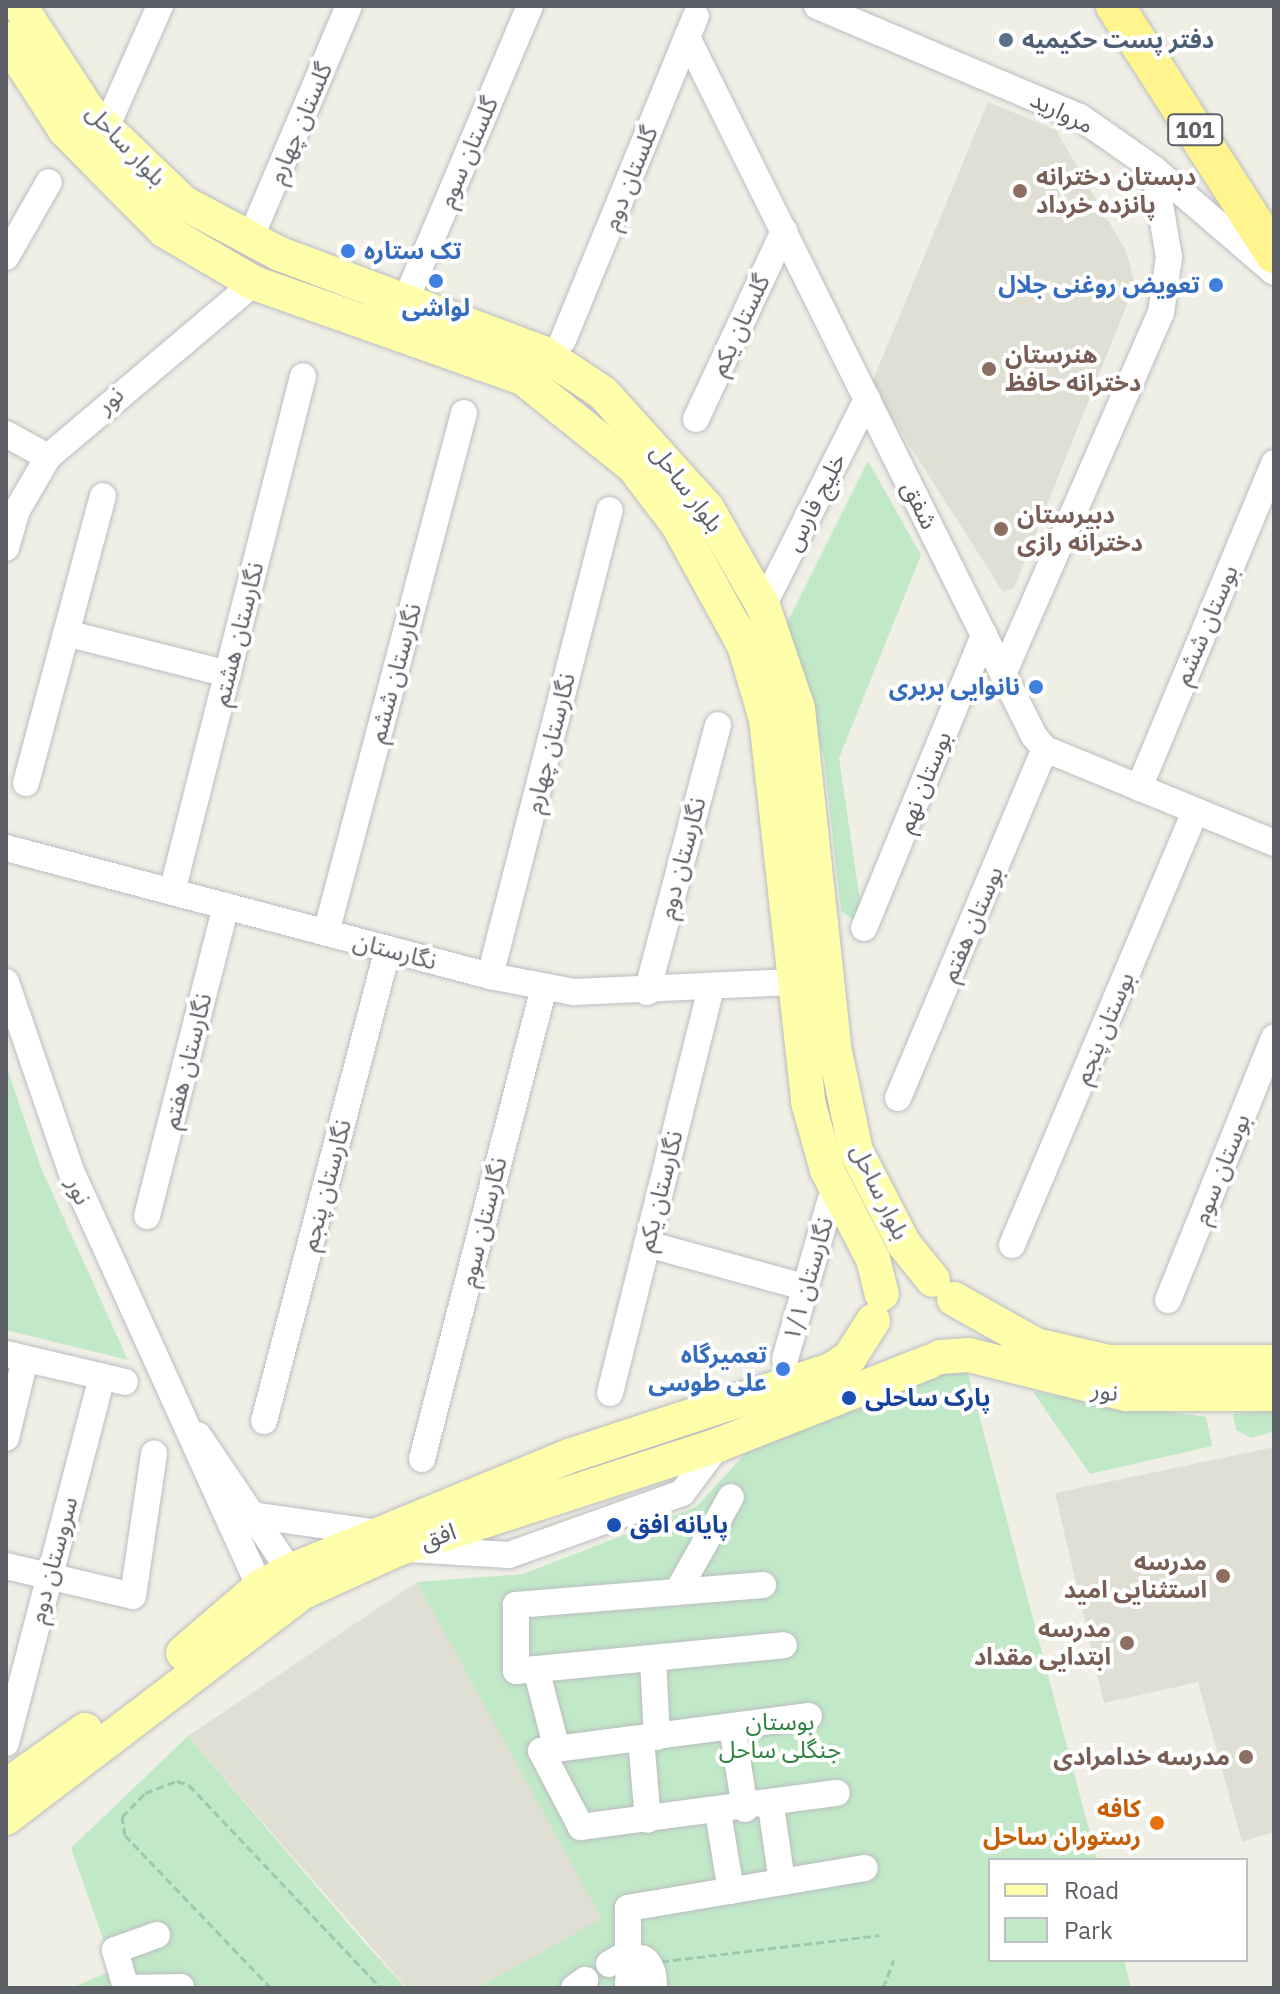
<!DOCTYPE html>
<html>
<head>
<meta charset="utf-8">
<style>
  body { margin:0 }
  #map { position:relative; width:1280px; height:1994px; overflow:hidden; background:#f0efe5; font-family:"IBM Plex Sans","Noto Sans Arabic",sans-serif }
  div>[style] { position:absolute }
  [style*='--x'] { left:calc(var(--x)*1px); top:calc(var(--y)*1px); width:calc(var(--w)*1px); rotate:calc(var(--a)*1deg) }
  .education>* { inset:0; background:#e0dfd3 }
  .green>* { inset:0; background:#c1e8c7 }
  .path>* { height:3px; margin-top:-1.5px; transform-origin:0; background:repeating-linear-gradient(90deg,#99c9ae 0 8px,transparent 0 12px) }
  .roads { filter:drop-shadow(0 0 2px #babcc1) drop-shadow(0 0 2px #babcc1) }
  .minor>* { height:26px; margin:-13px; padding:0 13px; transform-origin:13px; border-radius:13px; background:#fff }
  .minor>.ring { margin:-13px; padding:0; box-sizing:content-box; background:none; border:26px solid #fff; border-radius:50% }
  .major>* { height:34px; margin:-17px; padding:0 17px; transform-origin:17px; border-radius:17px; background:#fffeab }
  .highway>* { height:38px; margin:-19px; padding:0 19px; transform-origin:19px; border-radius:19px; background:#fff48d }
  .bridges { filter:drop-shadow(0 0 2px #babcc1) drop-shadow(0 0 2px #babcc1) }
  .minor-bridge>* { height:26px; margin:-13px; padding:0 13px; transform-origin:13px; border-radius:13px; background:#fff }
  .dots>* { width:22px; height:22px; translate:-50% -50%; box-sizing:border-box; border:4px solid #fff; border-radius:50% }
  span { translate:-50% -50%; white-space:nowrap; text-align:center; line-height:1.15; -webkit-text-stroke:8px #fff; paint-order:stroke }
  .shield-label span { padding:2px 6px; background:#fff; border:2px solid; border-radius:6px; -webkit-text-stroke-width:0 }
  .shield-label { font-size:22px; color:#5d5f66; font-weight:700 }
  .service-label { font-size:24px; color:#4e5e75; font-weight:700 }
  .left { translate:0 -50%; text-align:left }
  .street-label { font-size:24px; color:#5d5f66 }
  .education-label { font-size:24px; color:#785e54; font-weight:700 }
  .right { translate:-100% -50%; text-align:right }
  .shop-label { font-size:24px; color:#366cbe; font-weight:700 }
  .transit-label { font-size:24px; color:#164399; font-weight:700 }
  .park-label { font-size:24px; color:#308241 }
  .food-label { font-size:24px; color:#c56008; font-weight:700 }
  .frame { position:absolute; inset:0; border:8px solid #5d5f66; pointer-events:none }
  .legend { position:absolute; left:988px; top:1858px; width:260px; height:104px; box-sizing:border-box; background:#fff; border:2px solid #bebfc2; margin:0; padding:10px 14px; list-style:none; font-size:24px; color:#5d5f66 }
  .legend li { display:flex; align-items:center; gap:16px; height:40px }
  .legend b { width:40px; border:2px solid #bebfc2 }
</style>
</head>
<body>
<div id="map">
  <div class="education">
    <i style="clip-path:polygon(988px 102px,1056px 130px,1127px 253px,1135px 284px,1014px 588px,1003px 592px,871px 385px)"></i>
    <i style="clip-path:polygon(1274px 1447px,1274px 1832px,1242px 1842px,1198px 1682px,1104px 1703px,1055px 1493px)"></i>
    <i style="clip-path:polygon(417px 1582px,603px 1919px,477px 1988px,407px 1988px,188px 1736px)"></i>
  </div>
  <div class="green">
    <i style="clip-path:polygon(868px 461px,921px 555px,839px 758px,864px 928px,841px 911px,824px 758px,787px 623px)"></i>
    <i style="clip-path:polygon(6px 1065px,41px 1168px,128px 1360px,6px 1330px)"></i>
    <i style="clip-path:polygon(965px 1362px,1097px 1860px,990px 1860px,990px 1960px,1124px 1960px,1131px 1988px,477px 1988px,602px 1919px,417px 1582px,523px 1574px,696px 1507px,766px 1431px)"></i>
    <i style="clip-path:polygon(1033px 1392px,1206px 1417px,1212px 1446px,1090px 1474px)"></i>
    <i style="clip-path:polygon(1274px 1410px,1274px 1431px,1252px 1438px,1236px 1430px,1233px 1414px)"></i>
    <i style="clip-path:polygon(188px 1736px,362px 1940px,406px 1988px,71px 1988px,114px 1970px,71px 1848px)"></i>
  </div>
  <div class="path">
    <i style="--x:649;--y:1963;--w:232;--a:-6.9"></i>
    <i style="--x:271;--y:1988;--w:211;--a:-133.7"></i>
    <i style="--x:125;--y:1835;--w:18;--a:-99"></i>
    <i style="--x:122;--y:1817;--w:33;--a:-46"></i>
    <i style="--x:145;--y:1793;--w:34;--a:-21"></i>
    <i style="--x:177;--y:1781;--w:13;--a:18"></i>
    <i style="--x:189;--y:1785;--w:279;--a:46.6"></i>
    <i style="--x:883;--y:1988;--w:30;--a:-69"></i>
  </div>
  <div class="roads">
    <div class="minor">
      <i style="--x:817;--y:6;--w:285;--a:22.9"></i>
      <i style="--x:1080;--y:117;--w:90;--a:35.1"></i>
      <i style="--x:1154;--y:169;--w:158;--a:40.6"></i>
      <i style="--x:687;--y:37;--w:780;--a:63.6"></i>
      <i style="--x:1034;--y:736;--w:17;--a:50"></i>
      <i style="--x:1045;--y:749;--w:248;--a:22.3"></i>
      <i style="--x:105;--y:130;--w:136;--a:-66.1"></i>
      <i style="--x:250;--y:239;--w:253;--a:-67"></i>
      <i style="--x:6;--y:257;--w:86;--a:-60.2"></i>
      <i style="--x:407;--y:297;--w:316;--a:-67.1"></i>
      <i style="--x:563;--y:340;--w:350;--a:-67.7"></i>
      <i style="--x:696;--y:419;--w:208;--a:-64.9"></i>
      <i style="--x:6;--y:434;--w:48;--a:28.7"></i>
      <i style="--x:6;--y:548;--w:37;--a:-74"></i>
      <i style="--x:16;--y:512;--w:64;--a:-59.8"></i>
      <i style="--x:48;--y:457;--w:270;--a:-40.2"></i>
      <i style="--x:763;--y:606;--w:232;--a:-63.3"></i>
      <i style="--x:66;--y:633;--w:167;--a:14.2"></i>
      <i style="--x:1003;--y:674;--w:394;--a:-66.4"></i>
      <i style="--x:1161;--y:313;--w:57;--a:-81.9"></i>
      <i style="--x:1169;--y:257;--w:89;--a:-99.7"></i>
      <i style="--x:26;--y:783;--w:297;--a:-75"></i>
      <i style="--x:1139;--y:788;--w:352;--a:-67.4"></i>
      <i style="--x:6;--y:848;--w:501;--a:14.81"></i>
      <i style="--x:490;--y:976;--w:86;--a:10.8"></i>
      <i style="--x:574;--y:992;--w:218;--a:-2.6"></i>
      <i style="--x:172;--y:892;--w:532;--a:-75.75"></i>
      <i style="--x:864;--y:928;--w:317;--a:-67.7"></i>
      <i style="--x:326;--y:933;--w:538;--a:-75.14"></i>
      <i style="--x:490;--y:976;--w:481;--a:-75.6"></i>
      <i style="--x:6;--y:982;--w:200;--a:71"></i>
      <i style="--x:71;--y:1171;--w:457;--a:65.6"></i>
      <i style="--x:647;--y:992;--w:276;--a:-75.1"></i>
      <i style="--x:898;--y:1098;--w:379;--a:-67.2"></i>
      <i style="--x:147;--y:1216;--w:320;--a:-75.7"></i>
      <i style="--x:647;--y:1244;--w:163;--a:15.3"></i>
      <i style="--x:1012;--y:1245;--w:471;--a:-67.1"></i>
      <i style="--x:1168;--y:1300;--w:283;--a:-68"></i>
      <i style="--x:6;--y:1354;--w:122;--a:13.2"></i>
      <i style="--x:785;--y:1359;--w:166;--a:-74"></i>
      <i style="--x:610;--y:1393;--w:417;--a:-76"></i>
      <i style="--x:264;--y:1421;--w:488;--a:-75.3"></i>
      <i style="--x:198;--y:1435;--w:164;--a:55.9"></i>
      <i style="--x:6;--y:1438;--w:68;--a:-76.4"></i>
      <i style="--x:422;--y:1459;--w:488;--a:-75.5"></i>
      <i style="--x:257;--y:1516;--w:117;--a:7.9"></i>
      <i style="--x:410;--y:1549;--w:99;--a:3.5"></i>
      <i style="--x:509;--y:1555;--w:184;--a:-19.7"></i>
      <i style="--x:682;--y:1493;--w:60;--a:-53.1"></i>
      <i style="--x:6;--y:1566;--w:130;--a:13.3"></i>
      <i style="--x:133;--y:1596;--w:144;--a:-81.6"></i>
      <i style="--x:763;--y:1585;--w:248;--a:175.4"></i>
      <i style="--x:516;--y:1605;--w:66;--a:90"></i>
      <i style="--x:516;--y:1671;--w:269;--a:-5.5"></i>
      <i style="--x:677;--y:1592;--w:109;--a:-60.4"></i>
      <i style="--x:653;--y:1659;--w:78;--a:87.1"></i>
      <i style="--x:536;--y:1669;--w:83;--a:75.3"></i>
      <i style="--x:809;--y:1716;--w:270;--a:172.6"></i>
      <i style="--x:541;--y:1751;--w:86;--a:62.2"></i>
      <i style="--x:581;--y:1827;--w:258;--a:-7.6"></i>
      <i style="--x:732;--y:1726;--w:84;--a:81.1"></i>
      <i style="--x:641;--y:1739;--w:81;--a:85.1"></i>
      <i style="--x:6;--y:1743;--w:378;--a:-75.3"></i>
      <i style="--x:771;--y:1806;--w:77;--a:81.8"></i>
      <i style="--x:718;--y:1812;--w:80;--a:80.7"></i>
      <i style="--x:157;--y:1935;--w:45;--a:160.3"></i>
      <i style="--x:115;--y:1950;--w:40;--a:74"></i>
      <i style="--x:126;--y:1988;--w:55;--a:-1"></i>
      <i class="ring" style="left:628px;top:1958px;width:-2px;height:-2px"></i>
      <i style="--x:609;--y:1964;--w:22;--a:-30"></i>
      <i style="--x:628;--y:1953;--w:45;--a:-90"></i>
      <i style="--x:628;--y:1908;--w:240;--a:-9.6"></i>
    </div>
    <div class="major">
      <i style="--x:20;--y:6;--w:128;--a:56.8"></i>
      <i style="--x:90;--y:113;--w:130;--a:43.8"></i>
      <i style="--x:184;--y:203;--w:109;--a:28"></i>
      <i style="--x:280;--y:254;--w:281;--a:20.6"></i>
      <i style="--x:543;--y:353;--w:72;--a:33.7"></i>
      <i style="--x:603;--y:393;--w:155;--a:47.9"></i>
      <i style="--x:707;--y:508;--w:113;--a:60.3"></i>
      <i style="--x:763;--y:606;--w:108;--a:71.1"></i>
      <i style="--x:798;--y:708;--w:341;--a:83.9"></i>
      <i style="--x:834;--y:1047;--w:106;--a:78.1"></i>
      <i style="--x:856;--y:1151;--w:105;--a:62.7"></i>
      <i style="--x:904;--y:1244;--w:46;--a:51.1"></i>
      <i style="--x:6;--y:39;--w:108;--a:57"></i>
      <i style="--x:65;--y:130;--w:142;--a:45.3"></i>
      <i style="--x:165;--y:231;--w:103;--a:30.3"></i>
      <i style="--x:254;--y:283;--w:285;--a:19.5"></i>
      <i style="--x:523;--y:378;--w:141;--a:38.7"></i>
      <i style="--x:633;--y:466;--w:74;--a:52.7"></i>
      <i style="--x:678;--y:525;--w:137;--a:61.2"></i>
      <i style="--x:744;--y:645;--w:77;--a:73.4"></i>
      <i style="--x:766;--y:719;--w:385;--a:83.7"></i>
      <i style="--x:808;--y:1102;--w:71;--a:74.4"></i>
      <i style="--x:827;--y:1170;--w:100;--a:62.7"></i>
      <i style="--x:873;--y:1259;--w:36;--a:76"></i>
      <i style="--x:954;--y:1299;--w:94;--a:29.3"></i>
      <i style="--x:1036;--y:1345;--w:75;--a:13.1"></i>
      <i style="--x:1109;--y:1362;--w:165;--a:0"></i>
      <i style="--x:940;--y:1357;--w:29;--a:-4"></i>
      <i style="--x:969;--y:1355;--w:162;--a:14"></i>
      <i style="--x:1126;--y:1394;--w:148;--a:0"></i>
      <i style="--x:183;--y:1653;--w:101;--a:-40.6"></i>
      <i style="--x:260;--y:1587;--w:34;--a:-28"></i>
      <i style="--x:290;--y:1571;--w:302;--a:-22.4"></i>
      <i style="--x:569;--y:1456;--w:276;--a:-18.2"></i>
      <i style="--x:831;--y:1370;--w:23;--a:-34"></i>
      <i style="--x:850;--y:1357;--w:43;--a:-57.4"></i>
      <i style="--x:6;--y:1786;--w:97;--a:-35.3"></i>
      <i style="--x:6;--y:1818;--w:371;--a:-37.3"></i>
      <i style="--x:301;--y:1593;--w:107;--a:-24.4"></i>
      <i style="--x:398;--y:1549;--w:336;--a:-18"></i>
      <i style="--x:718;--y:1445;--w:227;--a:-21.5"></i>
    </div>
    <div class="highway">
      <i style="--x:1115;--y:6;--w:295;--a:57.3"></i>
    </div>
  </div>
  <div class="bridges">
    <div class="minor-bridge">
      <i style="--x:574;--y:1988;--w:14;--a:-36"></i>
    </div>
  </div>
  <div class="dots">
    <i style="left:1006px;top:40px;background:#5c6f8a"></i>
    <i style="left:1020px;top:191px;background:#8d6e63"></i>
    <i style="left:348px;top:251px;background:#3f7fe0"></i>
    <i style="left:436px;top:281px;background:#3f7fe0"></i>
    <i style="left:1216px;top:285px;background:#3f7fe0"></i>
    <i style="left:989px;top:369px;background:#8d6e63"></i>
    <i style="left:1001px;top:529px;background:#8d6e63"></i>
    <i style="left:1036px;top:687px;background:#3f7fe0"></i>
    <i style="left:783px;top:1369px;background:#3f7fe0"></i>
    <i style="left:849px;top:1398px;background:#1a4fb4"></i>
    <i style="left:614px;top:1525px;background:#1a4fb4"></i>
    <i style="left:1223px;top:1576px;background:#8d6e63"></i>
    <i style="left:1127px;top:1643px;background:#8d6e63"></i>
    <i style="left:1246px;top:1757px;background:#8d6e63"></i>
    <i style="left:1157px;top:1823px;background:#e8710a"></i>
  </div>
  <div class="shield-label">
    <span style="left:1195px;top:130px">101</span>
  </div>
  <div class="service-label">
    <span class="left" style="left:1022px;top:40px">دفتر پست حکیمیه</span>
  </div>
  <div class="street-label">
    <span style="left:1062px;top:112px;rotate:26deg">مروارید</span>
    <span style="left:300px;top:123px;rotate:-67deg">گلستان چهارم</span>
    <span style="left:126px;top:145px;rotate:46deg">بلوار ساحل</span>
    <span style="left:468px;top:152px;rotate:-67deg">گلستان سوم</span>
    <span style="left:630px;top:178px;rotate:-68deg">گلستان دوم</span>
    <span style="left:740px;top:325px;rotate:-65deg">گلستان یکم</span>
    <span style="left:110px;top:400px;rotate:-42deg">نور</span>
    <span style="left:687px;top:488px;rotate:53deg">بلوار ساحل</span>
    <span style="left:815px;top:502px;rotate:-63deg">خلیج فارس</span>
    <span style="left:920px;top:505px;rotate:64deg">شفق</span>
    <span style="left:1206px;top:625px;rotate:-67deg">بوستان ششم</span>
    <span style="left:238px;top:634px;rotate:-76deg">نگارستان هشتم</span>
    <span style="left:395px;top:673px;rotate:-75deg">نگارستان ششم</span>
    <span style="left:550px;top:743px;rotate:-76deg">نگارستان چهارم</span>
    <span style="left:924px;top:782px;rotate:-68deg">بوستان نهم</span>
    <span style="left:682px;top:858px;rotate:-75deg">نگارستان دوم</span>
    <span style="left:972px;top:924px;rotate:-67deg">بوستان هفتم</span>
    <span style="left:395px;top:951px;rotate:15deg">نگارستان</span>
    <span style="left:1104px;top:1028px;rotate:-67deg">بوستان پنجم</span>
    <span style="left:187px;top:1061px;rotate:-76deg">نگارستان هفتم</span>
    <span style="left:1221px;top:1169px;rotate:-68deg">بوستان سوم</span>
    <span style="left:326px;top:1185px;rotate:-75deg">نگارستان پنجم</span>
    <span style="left:79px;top:1191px;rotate:67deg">نور</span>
    <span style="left:660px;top:1191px;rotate:-76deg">نگارستان یکم</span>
    <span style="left:880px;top:1192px;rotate:64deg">بلوار ساحل</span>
    <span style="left:483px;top:1222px;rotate:-76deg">نگارستان سوم</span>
    <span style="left:808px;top:1279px;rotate:-74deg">نگارستان ۱/۱</span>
    <span style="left:1105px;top:1391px;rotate:9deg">نور</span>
    <span style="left:438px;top:1536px;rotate:-18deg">افق</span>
    <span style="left:53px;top:1560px;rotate:-75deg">سروستان دوم</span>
  </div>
  <div class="education-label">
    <span class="left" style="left:1036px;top:191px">دبستان دخترانه<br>پانزده خرداد</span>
    <span class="left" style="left:1005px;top:369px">هنرستان<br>دخترانه حافظ</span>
    <span class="left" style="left:1017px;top:529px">دبیرستان<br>دخترانه رازی</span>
    <span class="right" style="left:1207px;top:1576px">مدرسه<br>استثنایی امید</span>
    <span class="right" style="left:1111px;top:1643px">مدرسه<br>ابتدایی مقداد</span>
    <span class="right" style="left:1230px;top:1757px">مدرسه خدامرادی</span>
  </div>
  <div class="shop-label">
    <span class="left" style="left:364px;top:251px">تک ستاره</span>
    <span class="right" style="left:1200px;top:285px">تعویض روغنی جلال</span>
    <span style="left:436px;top:308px">لواشی</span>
    <span class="right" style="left:1020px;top:687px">نانوایی بربری</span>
    <span class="right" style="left:767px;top:1369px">تعمیرگاه<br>علی طوسی</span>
  </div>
  <div class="transit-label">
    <span class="left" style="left:865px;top:1398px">پارک ساحلی</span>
    <span class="left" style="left:630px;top:1525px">پایانه افق</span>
  </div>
  <div class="park-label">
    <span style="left:780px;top:1736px">بوستان<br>جنگلی ساحل</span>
  </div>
  <div class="food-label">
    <span class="right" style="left:1141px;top:1823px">کافه<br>رستوران ساحل</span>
  </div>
  <div class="frame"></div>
  <ul class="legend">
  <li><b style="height:10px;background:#fffeab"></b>Road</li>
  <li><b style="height:22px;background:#c1e8c7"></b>Park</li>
  </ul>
</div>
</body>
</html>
